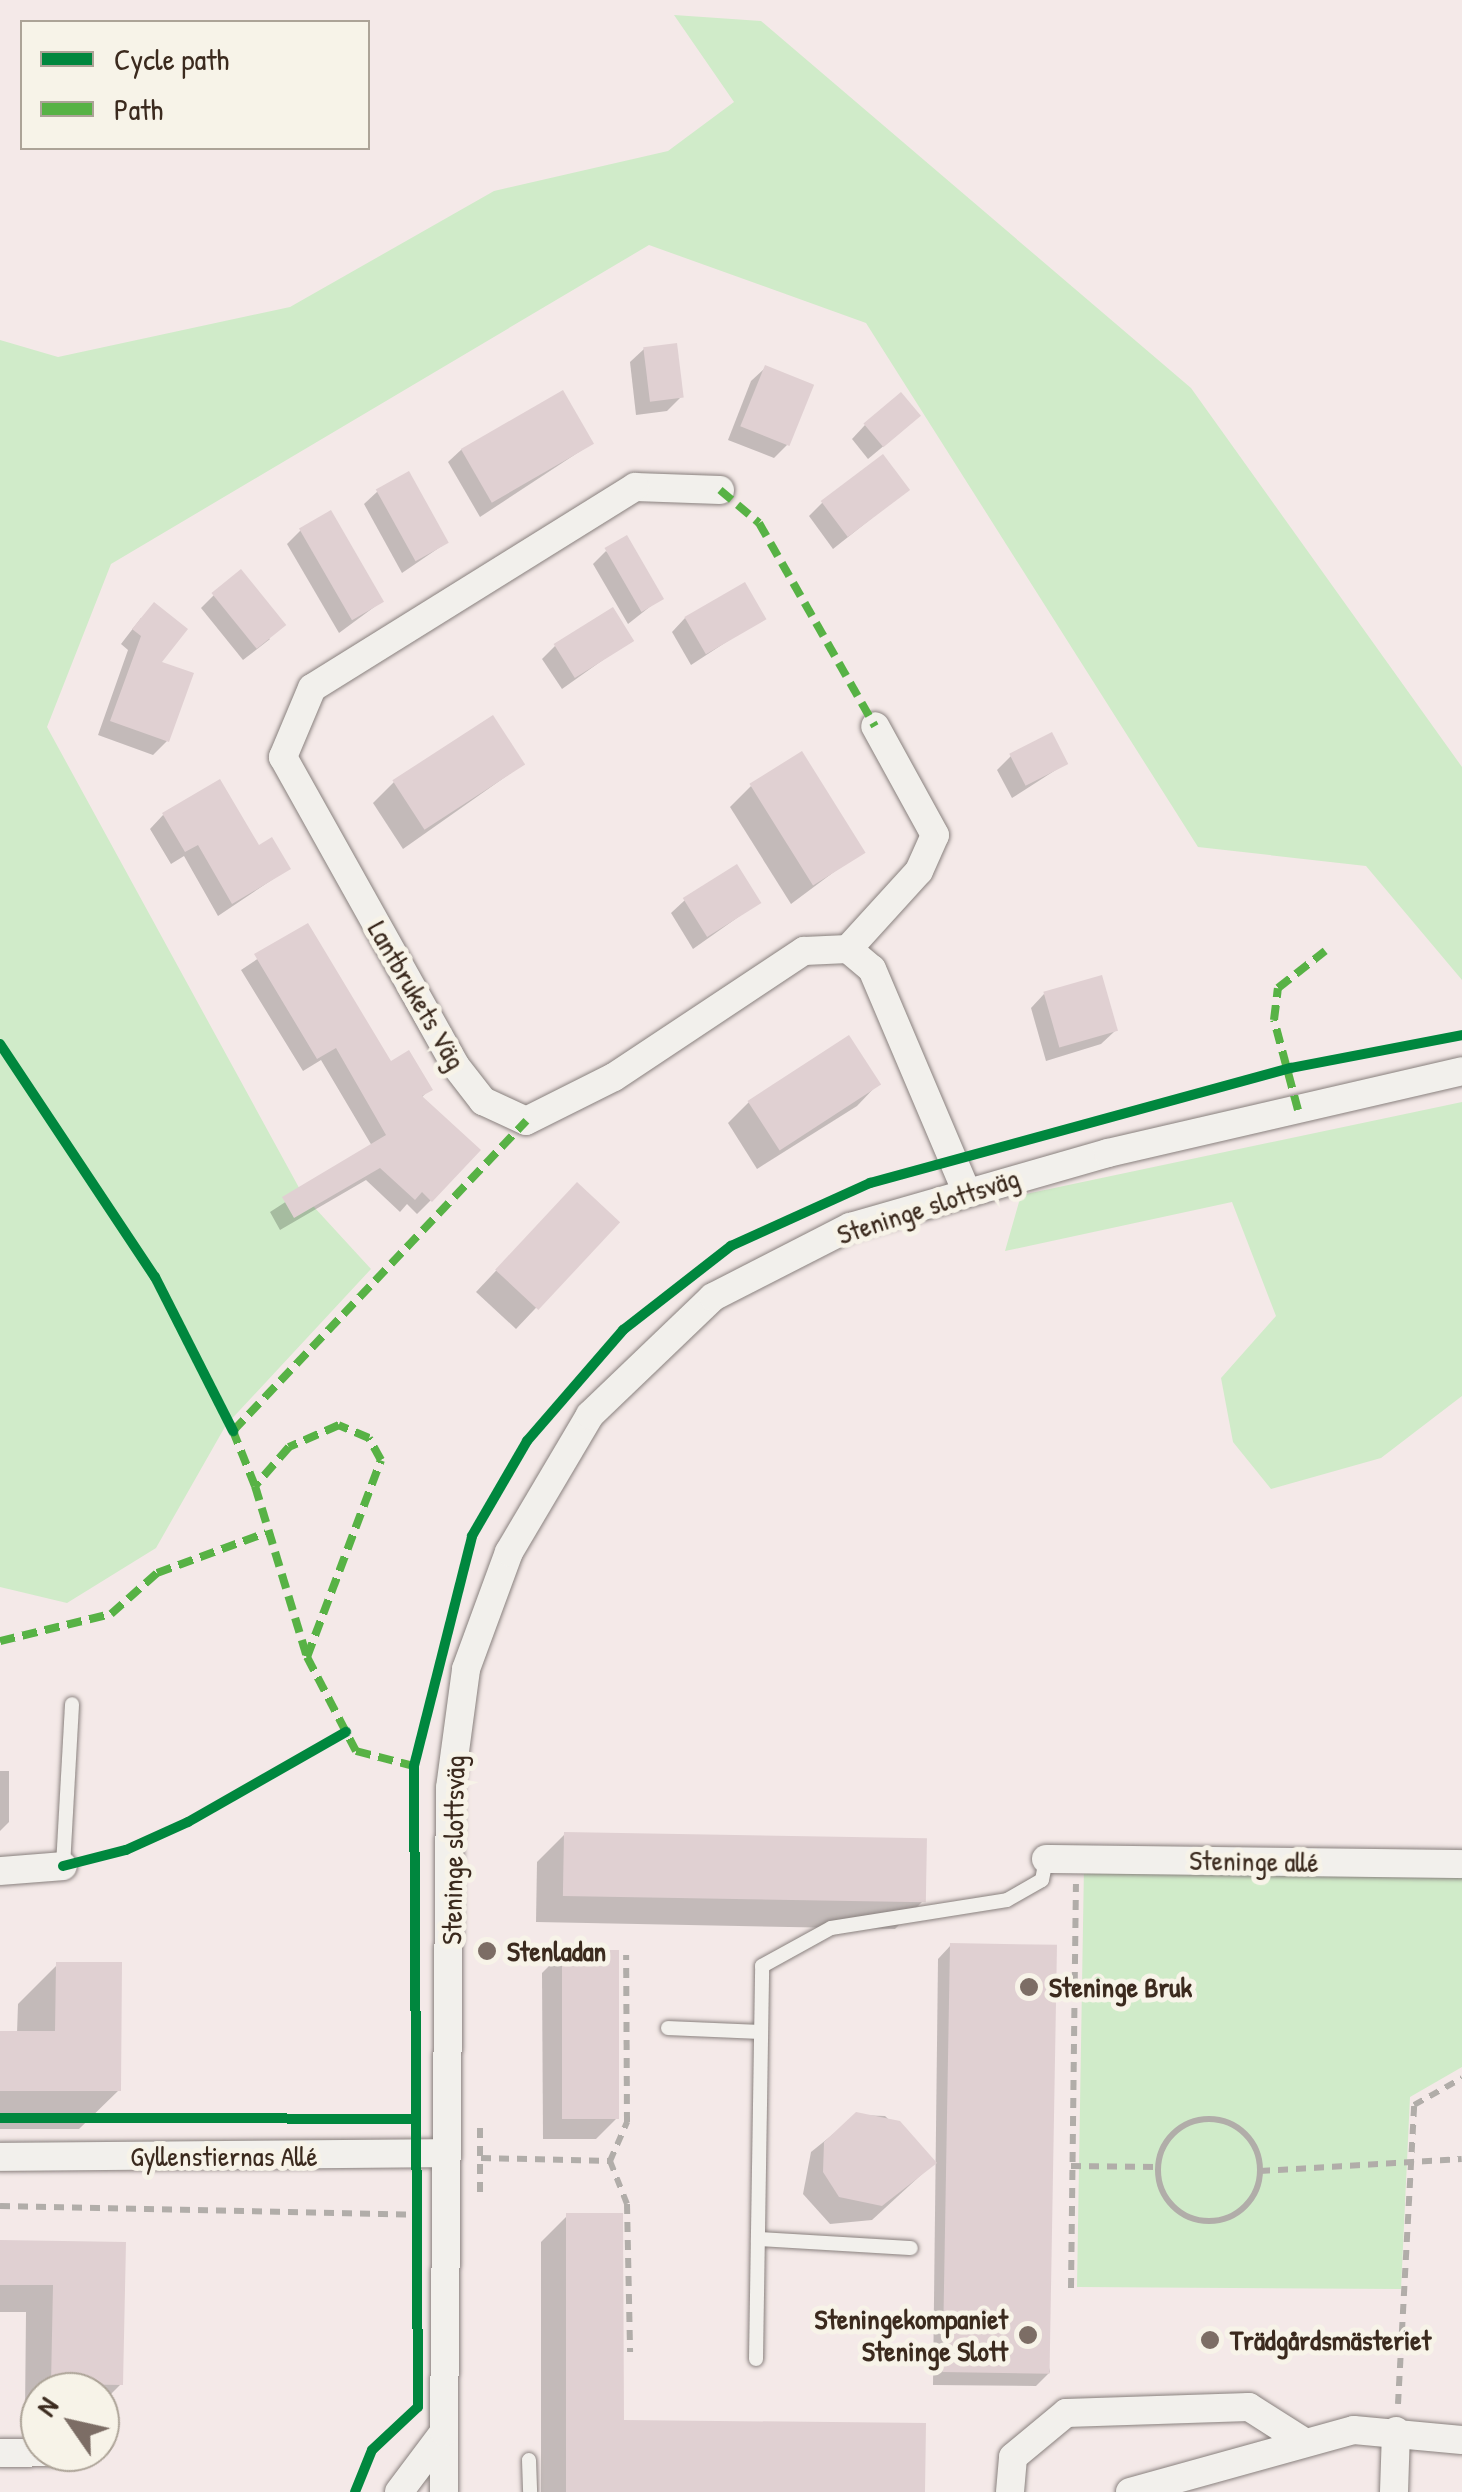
<!DOCTYPE html>
<html>
<head>
<meta charset="utf-8">
<style>
  body { margin:0 }
  #map { position:relative; width:1462px; height:2492px; overflow:hidden; background:#f4e9e8; font-family:"Patrick Hand",sans-serif }
  div>[style] { position:absolute }
  [style*='--x'] { left:calc(var(--x)*1px); top:calc(var(--y)*1px); width:calc(var(--w)*1px); rotate:calc(var(--a)*1deg) }
  .green>* { inset:0; background:#d0ebc9 }
  .shadow>* { inset:0; background:#0003 }
  .building>* { inset:0; background:#e0d0d2; transform-origin:0 0 }
  .path>* { height:6px; margin-top:-3px; transform-origin:0; background:repeating-linear-gradient(90deg,#b1ada9 0 10px,transparent 0 18px) }
  .path>.ring { margin:-3px; padding:0; box-sizing:content-box; background:none; border:6px solid #b1ada9; border-radius:50% }
  .roads { filter:drop-shadow(0 0 2px #89817e) drop-shadow(0 0 2px #89817e) }
  .service>* { height:14px; margin:-7px; padding:0 7px; transform-origin:7px; border-radius:7px; background:#f2f0ec }
  .minor>* { height:28px; margin:-14px; padding:0 14px; transform-origin:14px; border-radius:14px; background:#f2f0ec }
  .quiet>* { height:8px; margin-top:-4px; transform-origin:0; background:repeating-linear-gradient(90deg,#57b245 0 15px,transparent 0 23px) }
  .cycleway>* { height:10px; margin:-5px; padding:0 5px; transform-origin:5px; border-radius:5px; background:#00873e }
  .dots>* { width:28px; height:28px; translate:-50% -50%; box-sizing:border-box; border:5px solid #f7f3e8; border-radius:50% }
  span { translate:-50% -50%; white-space:nowrap; text-align:center; line-height:1.15; -webkit-text-stroke:10px #f7f3e8; paint-order:stroke }
  .street-label { font-size:28px; color:#3b2a1e }
  .poi-label { font-size:28px; color:#3b2a1e; font-weight:700 }
  .left { translate:0 -50%; text-align:left }
  .right { translate:-100% -50%; text-align:right }
  .legend { position:absolute; left:20px; top:20px; width:350px; height:130px; box-sizing:border-box; background:#f7f3e8; border:2px solid #aca397; margin:0; padding:12px 18px; list-style:none; font-size:30px; color:#3b2a1e }
  .legend li { display:flex; align-items:center; gap:20px; height:50px }
  .legend b { width:50px; border:2px solid #aca397 }
  .north { position:absolute; left:20px; top:2372px; width:100px; height:100px; box-sizing:border-box; background:#f7f3e8; border:2px solid #aca397; border-radius:50%; rotate:304deg; font-size:28px; font-weight:700; line-height:40px; text-align:center; color:#3b2a1e }
  .north::after { content:''; display:block; margin:auto; width:35px; height:45px; background:#7c6d65; clip-path:polygon(50% 0,100% 100%,50% 72%,0 100%) }
</style>
</head>
<body>
<div id="map">
  <div class="green">
    <i style="clip-path:polygon(674px 15px,761px 21px,1191px 388px,1462px 767px,1462px 980px,1366px 866px,1198px 847px,866px 323px,649px 245px,111px 564px,47px 727px,303px 1195px,371px 1269px,226px 1425px,156px 1548px,67px 1603px,0 1587px,0 340px,58px 357px,290px 307px,494px 191px,668px 151px,734px 102px)"></i>
    <i style="clip-path:polygon(1462px 1102px,1462px 1396px,1381px 1458px,1271px 1489px,1233px 1442px,1221px 1378px,1276px 1316px,1232px 1202px,1005px 1251px,1021px 1195px)"></i>
    <i style="clip-path:polygon(1084px 1865px,1462px 1877px,1462px 2067px,1410px 2097px,1401px 2289px,1077px 2287px)"></i>
  </div>
  <div class="shadow">
    <i style="clip-path:polygon(644px 349px,681px 397px,667px 411px,636px 415px,630px 362px)"></i>
    <i style="clip-path:polygon(765px 368px,787px 445px,774px 458px,728px 440px,751px 381px)"></i>
    <i style="clip-path:polygon(865px 425px,904px 429px,868px 459px,852px 439px)"></i>
    <i style="clip-path:polygon(591px 444px,480px 517px,448px 462px,462px 449px)"></i>
    <i style="clip-path:polygon(907px 490px,833px 549px,809px 516px,822px 503px)"></i>
    <i style="clip-path:polygon(378px 491px,446px 543px,402px 573px,364px 504px)"></i>
    <i style="clip-path:polygon(301px 530px,381px 602px,339px 633px,287px 544px)"></i>
    <i style="clip-path:polygon(606px 551px,661px 598px,628px 624px,593px 564px)"></i>
    <i style="clip-path:polygon(214px 595px,270px 639px,243px 660px,201px 608px)"></i>
    <i style="clip-path:polygon(141px 618px,158px 663px,167px 741px,153px 755px,98px 735px,128px 650px,121px 644px)"></i>
    <i style="clip-path:polygon(685px 618px,763px 618px,691px 665px,672px 632px)"></i>
    <i style="clip-path:polygon(631px 640px,562px 689px,542px 659px,556px 645px)"></i>
    <i style="clip-path:polygon(1011px 756px,1065px 764px,1012px 798px,997px 770px)"></i>
    <i style="clip-path:polygon(522px 765px,403px 849px,373px 803px,394px 782px)"></i>
    <i style="clip-path:polygon(751px 786px,862px 851px,791px 904px,730px 807px)"></i>
    <i style="clip-path:polygon(163px 815px,259px 848px,288px 869px,218px 916px,184px 856px,171px 864px,150px 829px)"></i>
    <i style="clip-path:polygon(685px 900px,758px 903px,693px 949px,671px 913px)"></i>
    <i style="clip-path:polygon(307px 926px,390px 1064px,430px 1089px,421px 1098px,431px 1200px,417px 1214px,407px 1204px,400px 1212px,366px 1180px,280px 1230px,270px 1212px,372px 1146px,321px 1060px,303px 1071px,241px 970px)"></i>
    <i style="clip-path:polygon(1044px 994px,1115px 1031px,1101px 1044px,1046px 1061px,1031px 1008px)"></i>
    <i style="clip-path:polygon(877px 1085px,857px 1106px,757px 1169px,728px 1123px,749px 1102px)"></i>
    <i style="clip-path:polygon(557px 1206px,617px 1222px,516px 1329px,476px 1292px)"></i>
    <i style="clip-path:polygon(0 1771px,9px 1771px,9px 1822px,0 1831px)"></i>
    <i style="clip-path:polygon(565px 1834px,923px 1901px,895px 1929px,536px 1922px,537px 1862px)"></i>
    <i style="clip-path:polygon(951px 1945px,1050px 2372px,1036px 2386px,933px 2385px,938px 1959px)"></i>
    <i style="clip-path:polygon(563px 1952px,617px 2118px,596px 2139px,543px 2139px,542px 1973px)"></i>
    <i style="clip-path:polygon(57px 1965px,119px 2090px,79px 2129px,0 2129px,0 2033px,17px 2033px,18px 2004px)"></i>
    <i style="clip-path:polygon(857px 2115px,885px 2116px,934px 2163px,872px 2220px,830px 2224px,803px 2194px,811px 2152px)"></i>
    <i style="clip-path:polygon(567px 2216px,621px 2423px,923px 2492px,541px 2492px,541px 2242px)"></i>
    <i style="clip-path:polygon(0 2243px,123px 2245px,121px 2384px,100px 2405px,100px 2392px,40px 2392px,40px 2411px,25px 2411px,26px 2312px,0 2312px)"></i>
  </div>
  <div class="building">
    <i style="left:677px;top:343px;width:55px;height:34px;rotate:83deg"></i>
    <i style="left:765px;top:365px;width:53px;height:66px;rotate:22deg"></i>
    <i style="left:563px;top:390px;width:62px;height:118px;rotate:60deg"></i>
    <i style="left:901px;top:392px;width:31px;height:49px;rotate:50deg"></i>
    <i style="left:883px;top:454px;width:45px;height:78px;rotate:53deg"></i>
    <i style="left:409px;top:471px;width:82px;height:38px;rotate:61deg"></i>
    <i style="left:331px;top:510px;width:106px;height:37px;rotate:60deg"></i>
    <i style="left:627px;top:535px;width:74px;height:26px;rotate:60deg"></i>
    <i style="left:241px;top:569px;width:72px;height:38px;rotate:51deg"></i>
    <i style="left:745px;top:582px;width:43px;height:70px;rotate:60deg"></i>
    <i style="clip-path:polygon(154px 602px,188px 629px,162px 662px,194px 673px,169px 742px,110px 721px,141px 636px,132px 629px)"></i>
    <i style="left:613px;top:607px;width:40px;height:70px;rotate:58deg"></i>
    <i style="left:493px;top:715px;width:59px;height:120px;rotate:57deg"></i>
    <i style="left:1052px;top:732px;width:36px;height:48px;rotate:63deg"></i>
    <i style="left:802px;top:751px;width:120px;height:62px;rotate:58deg"></i>
    <i style="clip-path:polygon(220px 779px,259px 845px,272px 837px,291px 869px,232px 904px,198px 845px,185px 852px,162px 813px)"></i>
    <i style="left:737px;top:864px;width:46px;height:64px;rotate:58deg"></i>
    <i style="clip-path:polygon(308px 923px,391px 1061px,409px 1050px,433px 1090px,422px 1096px,481px 1150px,432px 1202px,422px 1192px,415px 1200px,380px 1168px,294px 1218px,282px 1197px,386px 1135px,336px 1048px,317px 1059px,254px 954px)"></i>
    <i style="left:1102px;top:975px;width:58px;height:61px;rotate:74deg"></i>
    <i style="left:849px;top:1035px;width:59px;height:121px;rotate:57deg"></i>
    <i style="left:577px;top:1182px;width:59px;height:120px;rotate:43deg"></i>
    <i style="left:564px;top:1832px;width:363px;height:64px;rotate:1deg"></i>
    <i style="left:950px;top:1943px;width:107px;height:429px;rotate:1deg"></i>
    <i style="left:562px;top:1950px;width:57px;height:169px"></i>
    <i style="clip-path:polygon(56px 1962px,122px 1962px,121px 2091px,0 2091px,0 2031px,55px 2031px)"></i>
    <i style="clip-path:polygon(856px 2112px,900px 2121px,937px 2163px,882px 2206px,839px 2197px,823px 2172px,824px 2142px)"></i>
    <i style="clip-path:polygon(566px 2213px,623px 2213px,624px 2420px,926px 2423px,925px 2492px,566px 2492px)"></i>
    <i style="clip-path:polygon(0 2240px,126px 2242px,123px 2385px,51px 2384px,53px 2285px,0 2285px)"></i>
  </div>
  <div class="path">
    <i class="ring" style="left:1158px;top:2119px;width:96px;height:96px"></i>
    <i style="--x:481;--y:2158;--w:129;--a:1.3"></i>
    <i style="--x:610;--y:2161;--w:43;--a:-66.4"></i>
    <i style="--x:627;--y:2122;--w:167;--a:-90.3"></i>
    <i style="--x:610;--y:2161;--w:46;--a:68.4"></i>
    <i style="--x:627;--y:2204;--w:148;--a:88.8"></i>
    <i style="--x:1071;--y:2166;--w:86;--a:0.7"></i>
    <i style="--x:1260;--y:2171;--w:202;--a:-3.4"></i>
    <i style="--x:480;--y:2192;--w:67;--a:-90"></i>
    <i style="--x:0;--y:2206;--w:416;--a:1.2"></i>
    <i style="--x:1071;--y:2288;--w:404;--a:-89.3"></i>
    <i style="--x:1398;--y:2404;--w:299;--a:-86.9"></i>
    <i style="--x:1414;--y:2105;--w:55;--a:-29.4"></i>
  </div>
  <div class="roads">
    <div class="service">
      <i style="--x:63;--y:1866;--w:162;--a:-86.8"></i>
      <i style="--x:668;--y:2028;--w:92;--a:2.5"></i>
      <i style="--x:758;--y:2239;--w:153;--a:3.4"></i>
      <i style="--x:756;--y:2359;--w:393;--a:-89.1"></i>
      <i style="--x:762;--y:1966;--w:79;--a:-28.8"></i>
      <i style="--x:831;--y:1928;--w:178;--a:-9"></i>
      <i style="--x:1007;--y:1900;--w:40;--a:-29.7"></i>
      <i style="--x:1042;--y:1880;--w:21;--a:-79"></i>
      <i style="--x:529;--y:2460;--w:32;--a:88"></i>
    </div>
    <div class="minor">
      <i style="--x:720;--y:490;--w:85;--a:-178"></i>
      <i style="--x:635;--y:487;--w:380;--a:148.1"></i>
      <i style="--x:312;--y:688;--w:75;--a:112.8"></i>
      <i style="--x:283;--y:757;--w:353;--a:60.8"></i>
      <i style="--x:455;--y:1065;--w:46;--a:52.1"></i>
      <i style="--x:483;--y:1101;--w:47;--a:24.9"></i>
      <i style="--x:526;--y:1121;--w:98;--a:-26.6"></i>
      <i style="--x:614;--y:1077;--w:228;--a:-33.6"></i>
      <i style="--x:804;--y:951;--w:44;--a:-2.6"></i>
      <i style="--x:848;--y:949;--w:31;--a:40"></i>
      <i style="--x:872;--y:969;--w:240;--a:67"></i>
      <i style="--x:848;--y:949;--w:105;--a:-47.7"></i>
      <i style="--x:919;--y:871;--w:39;--a:-66"></i>
      <i style="--x:935;--y:835;--w:124;--a:-118.8"></i>
      <i style="--x:1046;--y:1859;--w:416;--a:0.7"></i>
      <i style="--x:0;--y:1871;--w:63;--a:-4.5"></i>
      <i style="--x:0;--y:2157;--w:447;--a:-0.5"></i>
      <i style="--x:444;--y:2432;--w:60;--a:90"></i>
      <i style="--x:0;--y:2453;--w:65;--a:-0.9"></i>
      <i style="--x:399;--y:2492;--w:75;--a:-53.1"></i>
      <i style="--x:444;--y:2432;--w:644;--a:-89.47"></i>
      <i style="--x:450;--y:1788;--w:120;--a:-82.3"></i>
      <i style="--x:466;--y:1669;--w:125;--a:-69.8"></i>
      <i style="--x:509;--y:1552;--w:159;--a:-59.4"></i>
      <i style="--x:590;--y:1415;--w:170;--a:-43.8"></i>
      <i style="--x:713;--y:1297;--w:154;--a:-27.1"></i>
      <i style="--x:850;--y:1227;--w:268;--a:-16"></i>
      <i style="--x:1108;--y:1153;--w:363;--a:-13"></i>
      <i style="--x:1010;--y:2492;--w:35;--a:-85"></i>
      <i style="--x:1013;--y:2457;--w:69;--a:-39.7"></i>
      <i style="--x:1066;--y:2413;--w:183;--a:-1.9"></i>
      <i style="--x:1249;--y:2407;--w:65;--a:32.5"></i>
      <i style="--x:1130;--y:2492;--w:232;--a:-15.5"></i>
      <i style="--x:1354;--y:2430;--w:108;--a:5.3"></i>
      <i style="--x:1394;--y:2492;--w:61;--a:-88.1"></i>
    </div>
  </div>
  <div class="quiet">
    <i style="--x:720;--y:490;--w:51;--a:40.2"></i>
    <i style="--x:759;--y:523;--w:234;--a:60.3"></i>
    <i style="--x:1298;--y:1110;--w:93;--a:-104.9"></i>
    <i style="--x:1274;--y:1020;--w:32;--a:-83"></i>
    <i style="--x:1278;--y:988;--w:60;--a:-38.2"></i>
    <i style="--x:255;--y:1486;--w:59;--a:-111.8"></i>
    <i style="--x:233;--y:1431;--w:427;--a:-46.6"></i>
    <i style="--x:0;--y:1641;--w:114;--a:-13.7"></i>
    <i style="--x:111;--y:1614;--w:62;--a:-41.7"></i>
    <i style="--x:157;--y:1573;--w:116;--a:-20.2"></i>
    <i style="--x:307;--y:1657;--w:210;--a:-69.4"></i>
    <i style="--x:381;--y:1460;--w:25;--a:-119"></i>
    <i style="--x:369;--y:1438;--w:33;--a:-157"></i>
    <i style="--x:339;--y:1425;--w:55;--a:156.3"></i>
    <i style="--x:289;--y:1447;--w:52;--a:131.1"></i>
    <i style="--x:255;--y:1486;--w:179;--a:73.1"></i>
    <i style="--x:307;--y:1657;--w:106;--a:62.5"></i>
    <i style="--x:356;--y:1751;--w:60;--a:14.5"></i>
  </div>
  <div class="cycleway">
    <i style="--x:0;--y:1044;--w:280;--a:56.4"></i>
    <i style="--x:155;--y:1277;--w:173;--a:63.1"></i>
    <i style="--x:63;--y:1866;--w:65;--a:-14.3"></i>
    <i style="--x:126;--y:1850;--w:68;--a:-24.3"></i>
    <i style="--x:188;--y:1822;--w:182;--a:-29.7"></i>
    <i style="--x:0;--y:2118;--w:416;--a:0.1"></i>
    <i style="--x:355;--y:2492;--w:45;--a:-68"></i>
    <i style="--x:372;--y:2450;--w:63;--a:-43.1"></i>
    <i style="--x:418;--y:2407;--w:641;--a:-90.36"></i>
    <i style="--x:414;--y:1766;--w:237;--a:-75.8"></i>
    <i style="--x:472;--y:1536;--w:110;--a:-59.9"></i>
    <i style="--x:527;--y:1441;--w:147;--a:-49.1"></i>
    <i style="--x:623;--y:1330;--w:137;--a:-37.9"></i>
    <i style="--x:731;--y:1246;--w:153;--a:-24.4"></i>
    <i style="--x:870;--y:1183;--w:436;--a:-15.3"></i>
    <i style="--x:1291;--y:1068;--w:174;--a:-10.9"></i>
  </div>
  <div class="dots">
    <i style="left:487px;top:1951px;background:#7c6d65"></i>
    <i style="left:1029px;top:1987px;background:#7c6d65"></i>
    <i style="left:1028px;top:2335px;background:#7c6d65"></i>
    <i style="left:1210px;top:2340px;background:#7c6d65"></i>
  </div>
  <div class="street-label">
    <span style="left:417px;top:995px;rotate:60deg">Lantbrukets Väg</span>
    <span style="left:928px;top:1206px;rotate:-18deg">Steninge slottsväg</span>
    <span style="left:453px;top:1850px;rotate:-89deg">Steninge slottsväg</span>
    <span style="left:1254px;top:1861px;rotate:1deg">Steninge allé</span>
    <span style="left:224px;top:2156px">Gyllenstiernas Allé</span>
  </div>
  <div class="poi-label">
    <span class="left" style="left:507px;top:1951px">Stenladan</span>
    <span class="left" style="left:1049px;top:1987px">Steninge Bruk</span>
    <span class="right" style="left:1008px;top:2335px">Steningekompaniet<br>Steninge Slott</span>
    <span class="left" style="left:1230px;top:2340px">Trädgårdsmästeriet</span>
  </div>
  <ul class="legend">
  <li><b style="height:12px;background:#00873e"></b>Cycle path</li>
  <li><b style="height:12px;background:#57b245"></b>Path</li>
  </ul>
  <div class="north">N</div>
</div>
</body>
</html>
